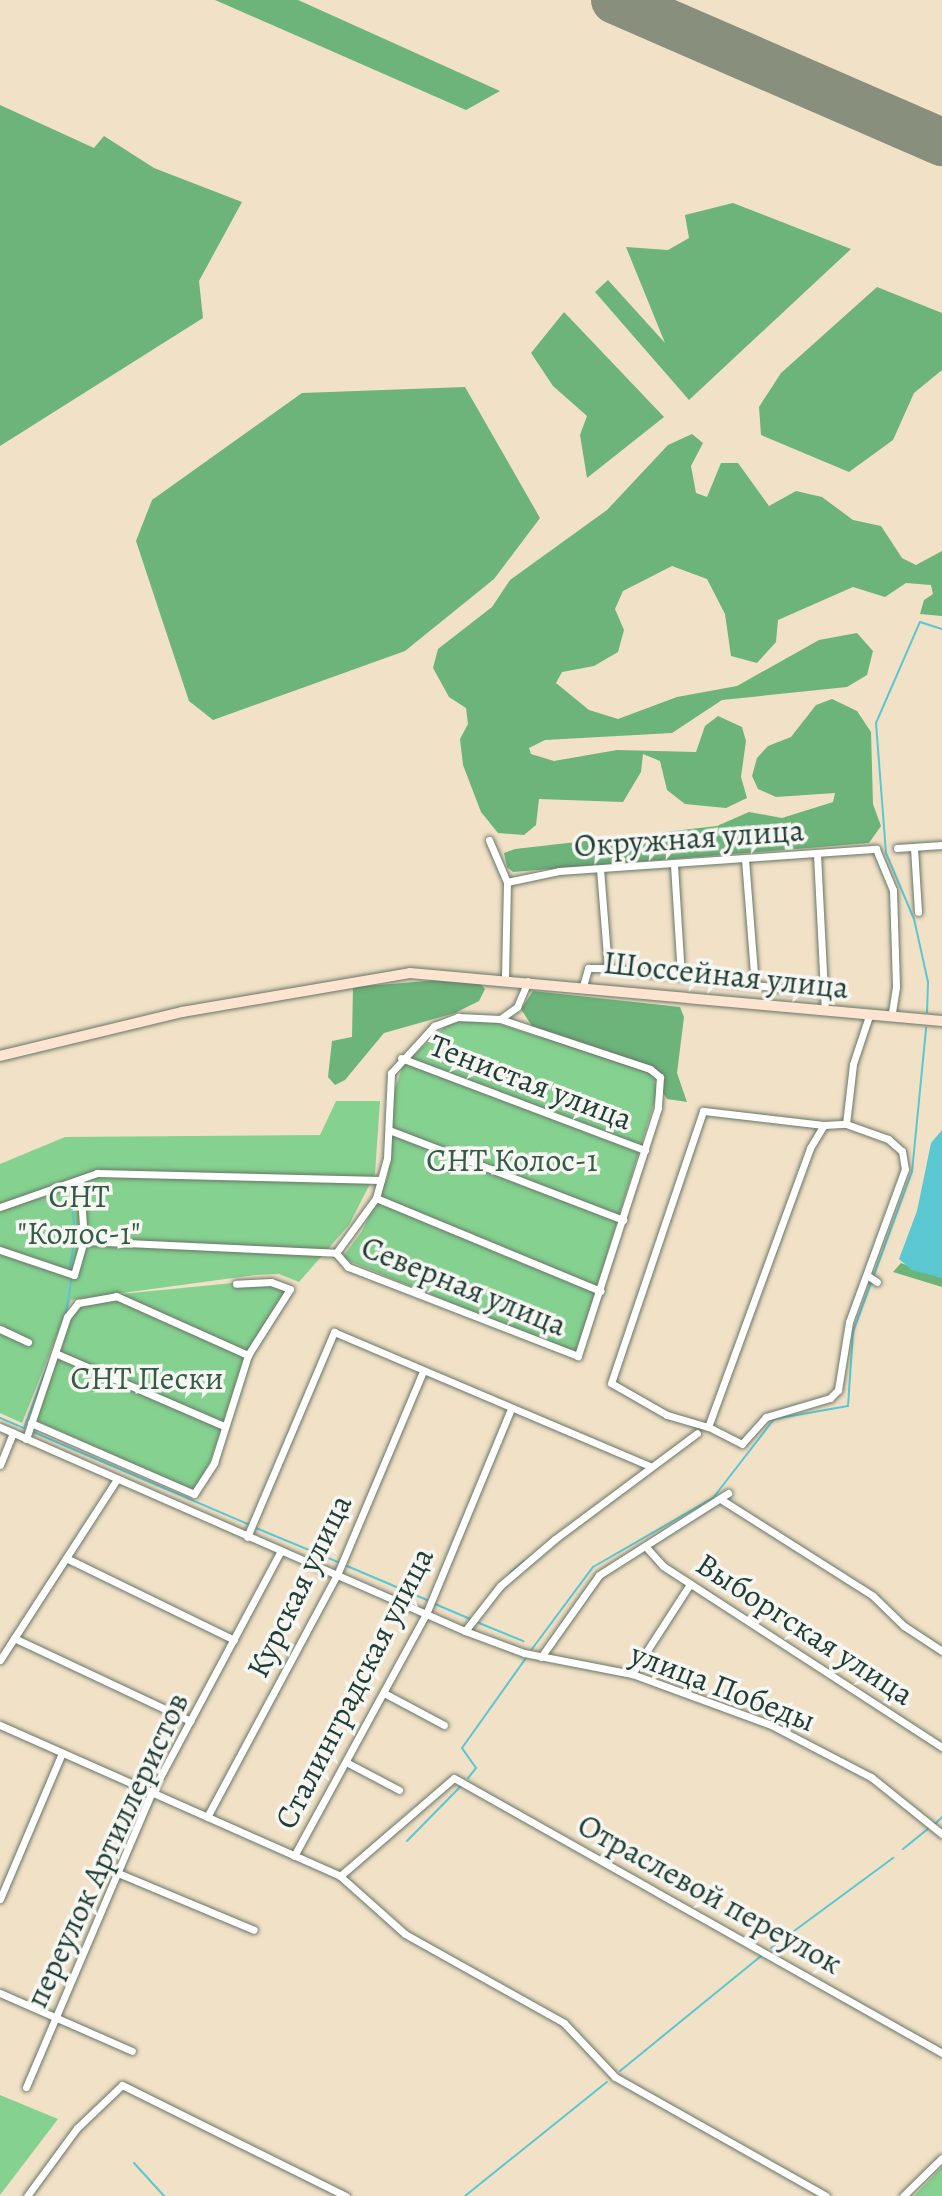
<!DOCTYPE html>
<html>
<head>
<meta charset="utf-8">
<style>
  body { margin:0 }
  #map { position:relative; width:942px; height:2196px; overflow:hidden; background:#f1e1c6; font-family:Alegreya,serif }
  div>[style] { position:absolute }
  [style*='--x'] { left:calc(var(--x)*1px); top:calc(var(--y)*1px); width:calc(var(--w)*1px); rotate:calc(var(--a)*1deg) }
  .green>* { inset:0; background:#85d290 }
  .forest>* { inset:0; background:#6cb47a }
  .water>* { inset:0; background:#5ac7d1 }
  .stream>* { height:2px; margin:-1px; padding:0 1px; transform-origin:1px; border-radius:1px; background:#5ac7d1 }
  .runway>* { height:48px; margin:-24px; padding:0 24px; transform-origin:24px; border-radius:24px; background:#888f7d }
  .roads { filter:drop-shadow(0 0 2px #687667) drop-shadow(0 0 2px #687667) }
  .street>* { height:7px; margin:-3.5px; padding:0 3.5px; transform-origin:3.5px; border-radius:3.5px; background:#fff }
  .secondary>* { height:10px; margin:-5px; padding:0 5px; transform-origin:5px; border-radius:5px; background:#fde4d1 }
  span { translate:-50% -50%; white-space:nowrap; text-align:center; line-height:1.15; -webkit-text-stroke:7px #f6f6f2; paint-order:stroke }
  .street-label { font-size:32px; color:#1f3d34 }
  .park-label { font-size:32px; color:#335b46 }
</style>
</head>
<body>
<div id="map">
  <div class="green">
    <i style="clip-path:polygon(488px 1020px,652px 1075px,658px 1090px,576px 1354px,342px 1258px,362px 1231px,388px 1176px,393px 1095px,403px 1065px,449px 1023px)"></i>
    <i style="clip-path:polygon(336px 1101px,380px 1101px,375px 1174px,349px 1225px,299px 1282px,279px 1274px,255px 1275px,71px 1300px,22px 1423px,0 1413px,0 1164px,65px 1137px,320px 1135px)"></i>
    <i style="clip-path:polygon(273px 1279px,289px 1286px,248px 1350px,210px 1462px,194px 1491px,35px 1420px,70px 1320px,81px 1304px,115px 1300px,121px 1294px)"></i>
    <i style="clip-path:polygon(0 2095px,58px 2119px,0 2195px)"></i>
    <i style="clip-path:polygon(942px 2167px,942px 2196px,914px 2196px)"></i>
  </div>
  <div class="forest">
    <i style="clip-path:polygon(215px 0,298px 0,500px 91px,466px 110px)"></i>
    <i style="clip-path:polygon(0 105px,94px 148px,104px 136px,154px 168px,242px 202px,199px 281px,203px 318px,0 446px)"></i>
    <i style="clip-path:polygon(733px 203px,851px 249px,689px 400px,595px 292px,608px 280px,665px 343px,626px 247px,668px 250px,689px 238px,685px 215px)"></i>
    <i style="clip-path:polygon(877px 287px,942px 313px,942px 370px,914px 393px,893px 440px,849px 472px,761px 435px,759px 407px,781px 373px)"></i>
    <i style="clip-path:polygon(564px 312px,664px 417px,587px 478px,580px 435px,587px 416px,553px 386px,531px 353px)"></i>
    <i style="clip-path:polygon(465px 387px,540px 518px,494px 579px,405px 651px,213px 720px,189px 701px,136px 541px,152px 500px,302px 393px)"></i>
    <i style="clip-path:polygon(692px 434px,703px 443px,691px 466px,696px 493px,707px 497px,721px 463px,738px 463px,769px 506px,796px 491px,822px 497px,853px 520px,881px 526px,902px 558px,916px 565px,942px 551px,942px 616px,920px 614px,924px 600px,933px 594px,931px 585px,906px 583px,885px 597px,853px 587px,778px 620px,776px 642px,757px 663px,731px 656px,725px 614px,707px 579px,672px 566px,623px 591px,615px 609px,624px 630px,618px 652px,594px 666px,562px 672px,556px 683px,589px 710px,618px 719px,677px 697px,737px 686px,819px 640px,857px 633px,873px 651px,867px 675px,847px 687px,722px 700px,672px 733px,545px 740px,529px 748px,531px 754px,554px 761px,617px 750px,696px 752px,705px 726px,718px 716px,742px 727px,746px 741px,741px 777px,747px 798px,726px 808px,685px 804px,667px 790px,660px 761px,643px 754px,641px 772px,623px 802px,539px 799px,536px 825px,524px 835px,498px 833px,481px 812px,463px 765px,460px 739px,468px 724px,466px 708px,449px 697px,433px 668px,438px 649px,492px 607px,510px 580px,607px 510px,668px 445px)"></i>
    <i style="clip-path:polygon(832px 699px,857px 711px,871px 732px,873px 804px,881px 826px,869px 843px,513px 872px,507px 867px,504px 853px,515px 849px,717px 826px,749px 812px,782px 818px,833px 802px,835px 793px,776px 797px,758px 789px,752px 776px,757px 758px,768px 746px,791px 737px,816px 705px)"></i>
    <i style="clip-path:polygon(451px 979px,479px 982px,485px 989px,479px 1001px,455px 1013px,384px 1033px,345px 1080px,335px 1085px,328px 1077px,332px 1041px,352px 1037px,353px 987px)"></i>
    <i style="clip-path:polygon(533px 991px,680px 1007px,684px 1017px,677px 1073px,687px 1102px,667px 1099px,652px 1075px,539px 1037px,521px 1009px)"></i>
    <i style="clip-path:polygon(901px 1263px,942px 1278px,942px 1287px,893px 1272px)"></i>
  </div>
  <div class="water">
    <i style="clip-path:polygon(942px 1130px,942px 1278px,912px 1270px,899px 1259px,917px 1211px,931px 1143px)"></i>
  </div>
  <div class="stream">
    <i style="--x:927;--y:1012;--w:30;--a:-88"></i>
    <i style="--x:928;--y:982;--w:65;--a:-102.5"></i>
    <i style="--x:914;--y:919;--w:72;--a:-113"></i>
    <i style="--x:886;--y:853;--w:130;--a:-94.4"></i>
    <i style="--x:876;--y:723;--w:110;--a:-66.5"></i>
    <i style="--x:920;--y:622;--w:23;--a:18"></i>
    <i style="--x:69;--y:1270;--w:33;--a:-79"></i>
    <i style="--x:75;--y:1238;--w:49;--a:-94.7"></i>
    <i style="--x:66;--y:1313;--w:33;--a:-81"></i>
    <i style="--x:0;--y:1418;--w:26;--a:23"></i>
    <i style="--x:24;--y:1428;--w:68;--a:-69.4"></i>
    <i style="--x:33;--y:1432;--w:234;--a:23.2"></i>
    <i style="--x:256;--y:1528;--w:89;--a:22.5"></i>
    <i style="--x:347;--y:1566;--w:87;--a:23"></i>
    <i style="--x:511;--y:1572;--w:17;--a:-40"></i>
    <i style="--x:435;--y:1604;--w:39;--a:23"></i>
    <i style="--x:479;--y:1623;--w:48;--a:22.2"></i>
    <i style="--x:532;--y:1649;--w:102;--a:-53.4"></i>
    <i style="--x:593;--y:1567;--w:138;--a:-29.9"></i>
    <i style="--x:713;--y:1498;--w:100;--a:-52.3"></i>
    <i style="--x:774;--y:1419;--w:75;--a:-10"></i>
    <i style="--x:848;--y:1406;--w:74;--a:-86.1"></i>
    <i style="--x:853;--y:1332;--w:171;--a:-69.8"></i>
    <i style="--x:912;--y:1172;--w:145;--a:-84.4"></i>
    <i style="--x:468;--y:1778;--w:13;--a:-51"></i>
    <i style="--x:476;--y:1768;--w:24;--a:-125"></i>
    <i style="--x:462;--y:1748;--w:110;--a:-54.6"></i>
    <i style="--x:935;--y:1824;--w:10;--a:-45"></i>
    <i style="--x:407;--y:1841;--w:76;--a:-45.5"></i>
    <i style="--x:903;--y:1849;--w:32;--a:-39"></i>
    <i style="--x:771;--y:1948;--w:152;--a:-36.4"></i>
    <i style="--x:620;--y:2071;--w:182;--a:-39.2"></i>
    <i style="--x:134;--y:2163;--w:45;--a:47.7"></i>
    <i style="--x:465;--y:2196;--w:182;--a:-38.8"></i>
  </div>
  <div class="runway">
    <i style="--x:615;--y:0;--w:357;--a:23.5"></i>
  </div>
  <div class="roads">
    <div class="street">
      <i style="--x:489;--y:840;--w:46;--a:66.8"></i>
      <i style="--x:507;--y:882;--w:97;--a:91.2"></i>
      <i style="--x:897;--y:848;--w:45;--a:-3.8"></i>
      <i style="--x:914;--y:848;--w:64;--a:86.4"></i>
      <i style="--x:817;--y:854;--w:157;--a:87.1"></i>
      <i style="--x:745;--y:859;--w:126;--a:85.5"></i>
      <i style="--x:674;--y:865;--w:111;--a:86.4"></i>
      <i style="--x:600;--y:869;--w:99;--a:85.4"></i>
      <i style="--x:507;--y:882;--w:53;--a:-11.9"></i>
      <i style="--x:559;--y:871;--w:318;--a:-4"></i>
      <i style="--x:876;--y:849;--w:44;--a:67.5"></i>
      <i style="--x:893;--y:890;--w:97;--a:88.2"></i>
      <i style="--x:896;--y:987;--w:30;--a:99"></i>
      <i style="--x:583;--y:986;--w:19;--a:-74"></i>
      <i style="--x:588;--y:968;--w:20;--a:0"></i>
      <i style="--x:608;--y:968;--w:218;--a:6.6"></i>
      <i style="--x:458;--y:1017;--w:42;--a:2.7"></i>
      <i style="--x:500;--y:1019;--w:158;--a:18.4"></i>
      <i style="--x:650;--y:1069;--w:13;--a:39"></i>
      <i style="--x:660;--y:1077;--w:31;--a:94"></i>
      <i style="--x:658;--y:1108;--w:261;--a:107.9"></i>
      <i style="--x:578;--y:1356;--w:247;--a:-158.8"></i>
      <i style="--x:348;--y:1267;--w:18;--a:-131"></i>
      <i style="--x:336;--y:1253;--w:68;--a:-54"></i>
      <i style="--x:376;--y:1198;--w:41;--a:-74.6"></i>
      <i style="--x:387;--y:1158;--w:85;--a:-87.3"></i>
      <i style="--x:391;--y:1073;--w:64;--a:-47.5"></i>
      <i style="--x:434;--y:1026;--w:26;--a:-21"></i>
      <i style="--x:500;--y:1019;--w:21;--a:-35"></i>
      <i style="--x:517;--y:1007;--w:28;--a:-67"></i>
      <i style="--x:401;--y:1058;--w:261;--a:20.7"></i>
      <i style="--x:846;--y:1124;--w:60;--a:-83.3"></i>
      <i style="--x:853;--y:1064;--w:51;--a:-71.6"></i>
      <i style="--x:389;--y:1130;--w:251;--a:21"></i>
      <i style="--x:376;--y:1198;--w:243;--a:22.5"></i>
      <i style="--x:0;--y:1207;--w:103;--a:-19.3"></i>
      <i style="--x:97;--y:1173;--w:284;--a:1.4"></i>
      <i style="--x:84;--y:1241;--w:252;--a:2.7"></i>
      <i style="--x:0;--y:1250;--w:78;--a:18.7"></i>
      <i style="--x:74;--y:1275;--w:35;--a:-74"></i>
      <i style="--x:84;--y:1241;--w:60;--a:-93.8"></i>
      <i style="--x:867;--y:1275;--w:12;--a:35"></i>
      <i style="--x:0;--y:1329;--w:31;--a:25"></i>
      <i style="--x:55;--y:1353;--w:184;--a:23.4"></i>
      <i style="--x:31;--y:1423;--w:178;--a:23.5"></i>
      <i style="--x:194;--y:1494;--w:37;--a:-57"></i>
      <i style="--x:214;--y:1463;--w:113;--a:-72.5"></i>
      <i style="--x:248;--y:1355;--w:78;--a:-57.5"></i>
      <i style="--x:290;--y:1289;--w:20;--a:-160"></i>
      <i style="--x:271;--y:1282;--w:35;--a:177"></i>
      <i style="--x:0;--y:1427;--w:508;--a:23.69"></i>
      <i style="--x:465;--y:1631;--w:63;--a:20.4"></i>
      <i style="--x:524;--y:1653;--w:110;--a:11"></i>
      <i style="--x:632;--y:1674;--w:146;--a:20.1"></i>
      <i style="--x:769;--y:1724;--w:115;--a:27.5"></i>
      <i style="--x:871;--y:1777;--w:91;--a:38.8"></i>
      <i style="--x:708;--y:1427;--w:297;--a:-69.9"></i>
      <i style="--x:810;--y:1148;--w:27;--a:-59"></i>
      <i style="--x:824;--y:1125;--w:22;--a:-3"></i>
      <i style="--x:846;--y:1124;--w:45;--a:19.7"></i>
      <i style="--x:888;--y:1139;--w:18;--a:41"></i>
      <i style="--x:902;--y:1151;--w:18;--a:81"></i>
      <i style="--x:905;--y:1169;--w:163;--a:110.1"></i>
      <i style="--x:849;--y:1322;--w:69;--a:99.2"></i>
      <i style="--x:838;--y:1390;--w:11;--a:135"></i>
      <i style="--x:830;--y:1398;--w:67;--a:163.5"></i>
      <i style="--x:766;--y:1417;--w:36;--a:132"></i>
      <i style="--x:742;--y:1444;--w:38;--a:-153"></i>
      <i style="--x:708;--y:1427;--w:43;--a:-163.7"></i>
      <i style="--x:667;--y:1415;--w:64;--a:-150.3"></i>
      <i style="--x:611;--y:1383;--w:287;--a:-71.3"></i>
      <i style="--x:703;--y:1111;--w:122;--a:6.6"></i>
      <i style="--x:26;--y:1439;--w:129;--a:-71.4"></i>
      <i style="--x:67;--y:1317;--w:18;--a:-52"></i>
      <i style="--x:78;--y:1303;--w:39;--a:-10"></i>
      <i style="--x:116;--y:1296;--w:145;--a:24.1"></i>
      <i style="--x:0;--y:1465;--w:35;--a:-68"></i>
      <i style="--x:722;--y:1500;--w:179;--a:32.4"></i>
      <i style="--x:873;--y:1596;--w:43;--a:44.1"></i>
      <i style="--x:904;--y:1626;--w:45;--a:33.3"></i>
      <i style="--x:247;--y:1537;--w:223;--a:-67"></i>
      <i style="--x:334;--y:1332;--w:343;--a:23"></i>
      <i style="--x:646;--y:1547;--w:25;--a:48"></i>
      <i style="--x:663;--y:1566;--w:333;--a:33"></i>
      <i style="--x:66;--y:1558;--w:187;--a:26"></i>
      <i style="--x:465;--y:1631;--w:57;--a:-52.1"></i>
      <i style="--x:500;--y:1586;--w:72;--a:-40.5"></i>
      <i style="--x:555;--y:1539;--w:177;--a:-36.7"></i>
      <i style="--x:14;--y:1638;--w:195;--a:25.2"></i>
      <i style="--x:541;--y:1657;--w:100;--a:-54.7"></i>
      <i style="--x:599;--y:1575;--w:153;--a:-32.4"></i>
      <i style="--x:0;--y:1660;--w:216;--a:-57.1"></i>
      <i style="--x:632;--y:1674;--w:107;--a:-57.2"></i>
      <i style="--x:384;--y:1693;--w:68;--a:28.1"></i>
      <i style="--x:0;--y:1725;--w:372;--a:23.9"></i>
      <i style="--x:346;--y:1762;--w:60;--a:27.8"></i>
      <i style="--x:207;--y:1817;--w:275;--a:-61.8"></i>
      <i style="--x:337;--y:1575;--w:221;--a:-67.1"></i>
      <i style="--x:294;--y:1856;--w:276;--a:-61.4"></i>
      <i style="--x:426;--y:1614;--w:222;--a:-67.5"></i>
      <i style="--x:118;--y:1873;--w:147;--a:22.7"></i>
      <i style="--x:340;--y:1876;--w:150;--a:-40.7"></i>
      <i style="--x:454;--y:1778;--w:560;--a:29.4"></i>
      <i style="--x:340;--y:1876;--w:87;--a:41.7"></i>
      <i style="--x:405;--y:1934;--w:182;--a:29.2"></i>
      <i style="--x:564;--y:2023;--w:74;--a:46.6"></i>
      <i style="--x:615;--y:2077;--w:242;--a:29.4"></i>
      <i style="--x:0;--y:1899;--w:159;--a:-67"></i>
      <i style="--x:0;--y:1993;--w:144;--a:23.7"></i>
      <i style="--x:26;--y:2087;--w:319;--a:-66.9"></i>
      <i style="--x:151;--y:1794;--w:276;--a:-61.9"></i>
      <i style="--x:27;--y:2196;--w:84;--a:-53.7"></i>
      <i style="--x:77;--y:2128;--w:62;--a:-43.7"></i>
      <i style="--x:122;--y:2085;--w:250;--a:26.4"></i>
      <i style="--x:903;--y:2196;--w:54;--a:-44.3"></i>
    </div>
    <div class="secondary">
      <i style="--x:0;--y:1056;--w:187;--a:-13.6"></i>
      <i style="--x:182;--y:1012;--w:231;--a:-9.7"></i>
      <i style="--x:410;--y:973;--w:534;--a:5.16"></i>
    </div>
  </div>
  <div class="street-label">
    <span style="left:689px;top:838px;rotate:-4deg">Окружная улица</span>
    <span style="left:726px;top:975px;rotate:6deg">Шоссейная улица</span>
    <span style="left:531px;top:1082px;rotate:21deg">Тенистая улица</span>
    <span style="left:464px;top:1286px;rotate:22deg">Северная улица</span>
    <span style="left:299px;top:1586px;rotate:-64deg">Курская улица</span>
    <span style="left:805px;top:1629px;rotate:33deg">Выборгская улица</span>
    <span style="left:723px;top:1687px;rotate:21deg">улица Победы</span>
    <span style="left:354px;top:1688px;rotate:-63deg">Сталинградская улица</span>
    <span style="left:107px;top:1850px;rotate:-65deg">переулок Артиллеристов</span>
    <span style="left:710px;top:1894px;rotate:29deg">Отраслевой переулок</span>
  </div>
  <div class="park-label">
    <span style="left:512px;top:1160px">СНТ Колос-1</span>
    <span style="left:79px;top:1215px">СНТ<br>"Колос-1"</span>
    <span style="left:147px;top:1378px">СНТ Пески</span>
  </div>
</div>
</body>
</html>
